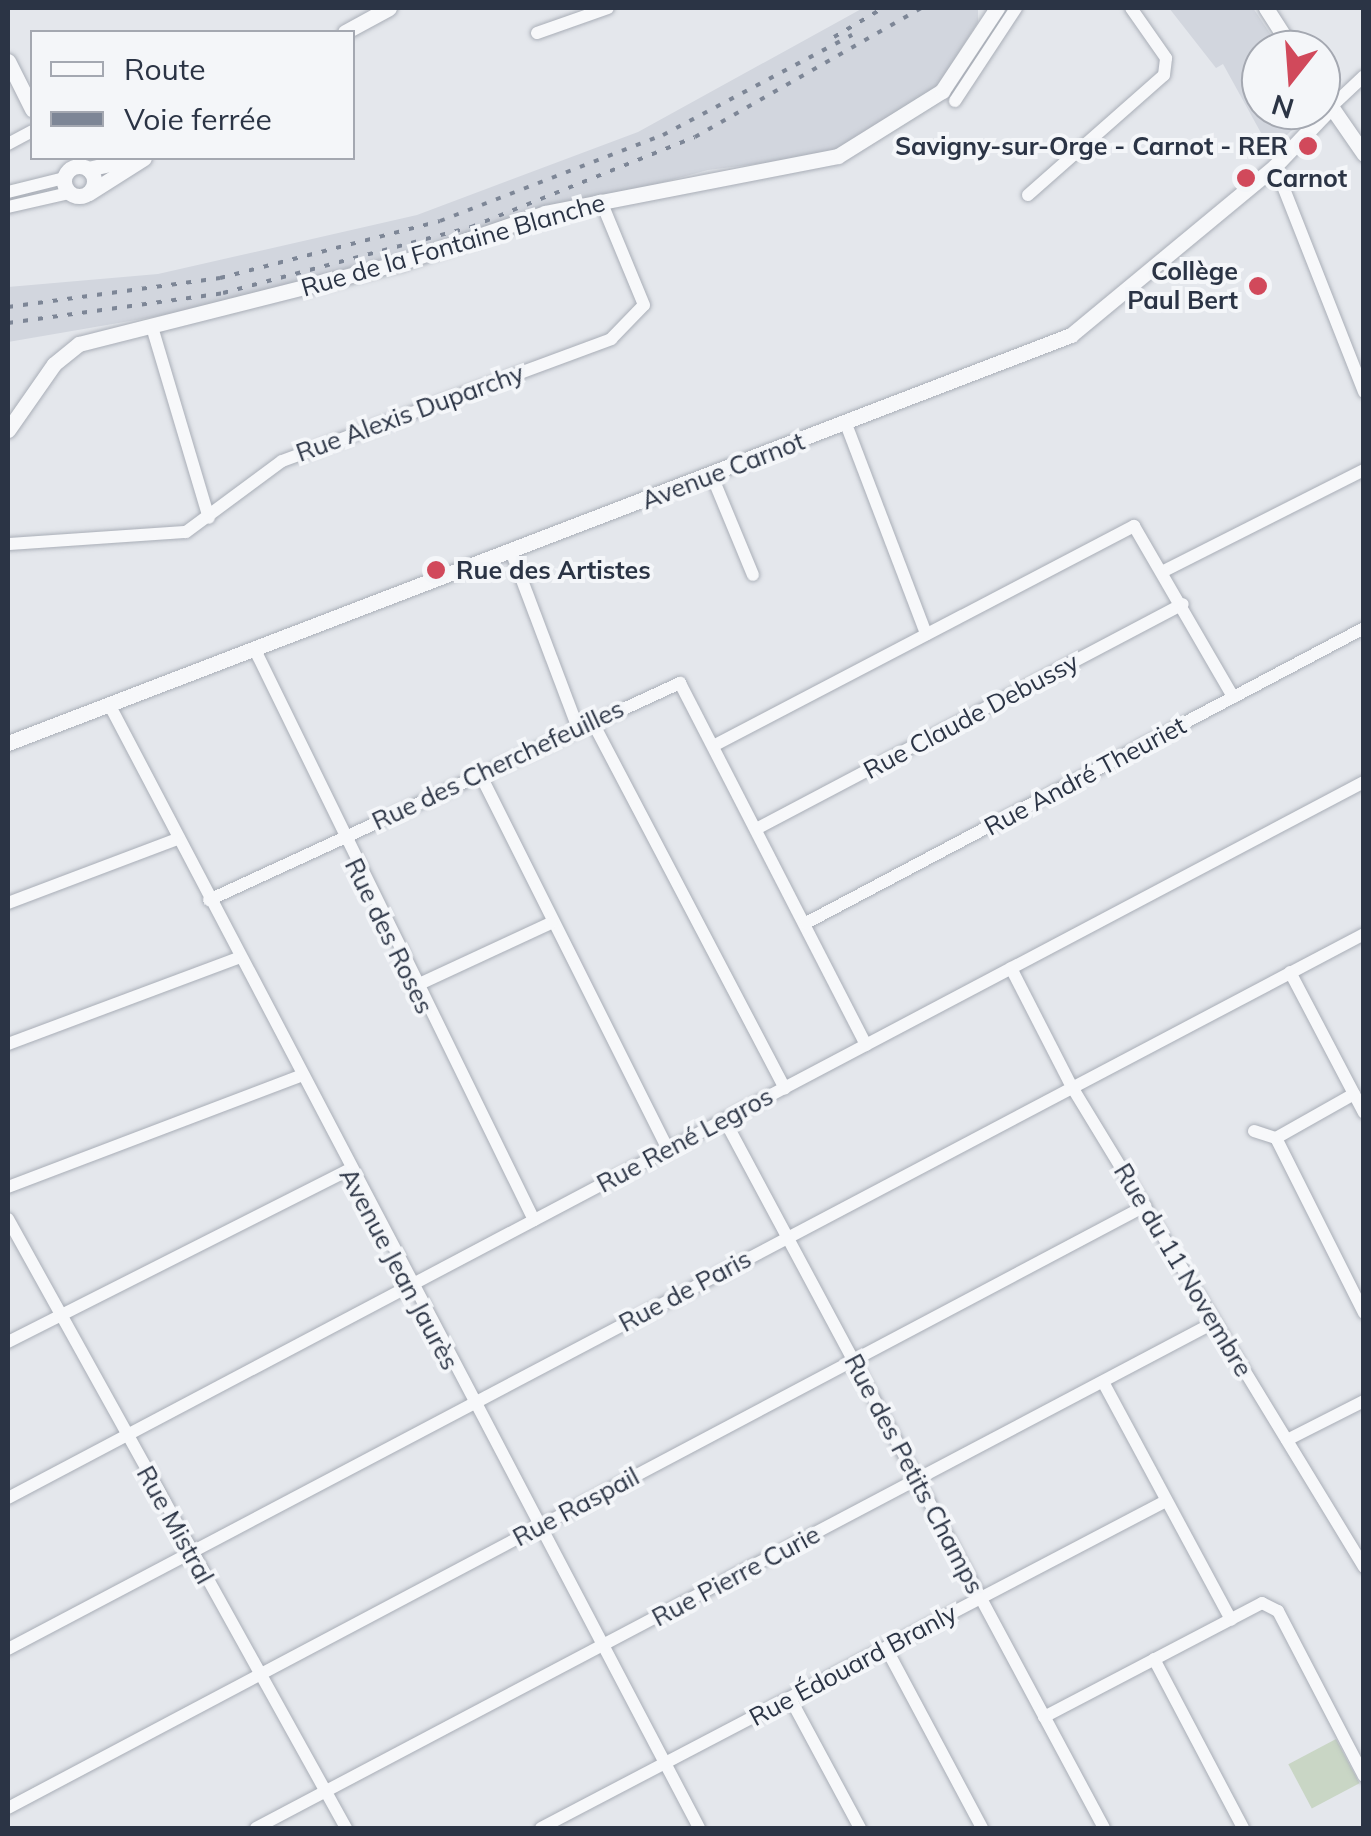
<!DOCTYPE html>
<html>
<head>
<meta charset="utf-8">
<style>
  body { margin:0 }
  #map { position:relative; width:1371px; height:1836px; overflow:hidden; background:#e4e7ec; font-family:Mulish,sans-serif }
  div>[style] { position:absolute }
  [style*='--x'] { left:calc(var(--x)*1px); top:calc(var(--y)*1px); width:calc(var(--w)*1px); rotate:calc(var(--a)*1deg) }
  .built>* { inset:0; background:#d2d6de }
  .green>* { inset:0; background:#c9d6c5; transform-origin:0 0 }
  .roads { filter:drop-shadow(0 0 2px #a9aeb7) drop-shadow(0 0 2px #a9aeb7) }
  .minor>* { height:12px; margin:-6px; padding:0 6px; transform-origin:6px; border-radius:6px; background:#f7f8fa }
  .tertiary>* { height:15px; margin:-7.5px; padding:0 7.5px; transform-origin:7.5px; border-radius:7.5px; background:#f7f8fa }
  .tertiary>.ring { margin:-7.5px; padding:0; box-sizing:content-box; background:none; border:15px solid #f7f8fa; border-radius:50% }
  .rail>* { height:4px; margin-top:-2px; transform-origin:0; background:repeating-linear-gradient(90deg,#7d8696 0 5px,transparent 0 15px) }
  .dots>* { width:28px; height:28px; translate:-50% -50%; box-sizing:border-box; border:5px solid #f4f6f9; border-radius:50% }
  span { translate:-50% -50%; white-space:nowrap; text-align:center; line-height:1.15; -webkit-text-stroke:8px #f4f6f9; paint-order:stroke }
  .poi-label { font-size:25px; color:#2b3445; font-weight:700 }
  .right { translate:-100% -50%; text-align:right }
  .left { translate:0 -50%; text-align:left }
  .street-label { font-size:25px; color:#2b3445 }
  .frame { position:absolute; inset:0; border:10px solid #2b3445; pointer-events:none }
  .legend { position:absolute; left:30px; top:30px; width:325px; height:130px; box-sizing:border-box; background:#f4f6f9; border:2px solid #a4a8b1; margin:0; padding:12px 18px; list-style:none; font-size:30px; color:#2b3445 }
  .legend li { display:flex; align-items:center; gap:20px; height:50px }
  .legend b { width:50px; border:2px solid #a4a8b1 }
  .north { position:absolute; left:1241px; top:30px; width:100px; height:100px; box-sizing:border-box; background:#f4f6f9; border:2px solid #a4a8b1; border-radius:50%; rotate:197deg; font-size:28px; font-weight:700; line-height:40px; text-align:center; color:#2b3445 }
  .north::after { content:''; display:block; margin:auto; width:35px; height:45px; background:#d1495b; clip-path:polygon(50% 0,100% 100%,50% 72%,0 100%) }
</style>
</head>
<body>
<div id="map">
  <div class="built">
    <i style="clip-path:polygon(863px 8px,978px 8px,978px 22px,938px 86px,828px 155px,708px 170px,194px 310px,8px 342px,8px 287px,158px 274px,417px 215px,638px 132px)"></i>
    <i style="clip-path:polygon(1169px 8px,1253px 8px,1281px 50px,1261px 50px,1261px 110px,1312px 110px,1271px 151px,1223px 64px,1216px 68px)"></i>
  </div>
  <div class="green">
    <i style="left:1336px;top:1739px;width:50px;height:54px;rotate:62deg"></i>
  </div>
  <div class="roads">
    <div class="minor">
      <i style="--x:537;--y:33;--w:75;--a:-19.4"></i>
      <i style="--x:955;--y:101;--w:111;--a:-56.7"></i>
      <i style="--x:1331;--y:107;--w:45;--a:-43.2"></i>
      <i style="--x:8;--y:144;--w:27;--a:-28"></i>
      <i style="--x:1275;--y:166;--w:243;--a:68.5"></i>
      <i style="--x:8;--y:192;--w:58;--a:-14"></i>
      <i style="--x:1028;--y:195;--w:181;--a:-41.4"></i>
      <i style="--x:1164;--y:75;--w:17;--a:-83"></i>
      <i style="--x:1166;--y:58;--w:61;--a:-125"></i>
      <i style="--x:8;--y:207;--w:63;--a:-12.9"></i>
      <i style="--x:152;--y:327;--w:199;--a:73.4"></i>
      <i style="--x:846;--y:424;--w:225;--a:69.1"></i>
      <i style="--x:712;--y:476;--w:107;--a:67.5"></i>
      <i style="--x:8;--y:544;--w:178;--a:-3.9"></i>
      <i style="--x:186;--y:532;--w:119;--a:-36.5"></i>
      <i style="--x:282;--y:461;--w:351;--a:-20.3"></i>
      <i style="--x:611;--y:339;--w:47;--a:-45.9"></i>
      <i style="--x:644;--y:305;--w:113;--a:-112.5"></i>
      <i style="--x:511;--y:551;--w:189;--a:69.3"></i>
      <i style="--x:1166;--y:570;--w:222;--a:-26.8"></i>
      <i style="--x:254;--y:648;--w:637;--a:63.92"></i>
      <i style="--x:109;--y:704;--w:1269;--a:62.3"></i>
      <i style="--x:592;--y:721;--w:415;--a:62.3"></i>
      <i style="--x:715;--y:745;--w:473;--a:-27.6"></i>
      <i style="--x:1134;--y:526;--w:198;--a:59.9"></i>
      <i style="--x:480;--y:774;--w:420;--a:63.4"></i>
      <i style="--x:758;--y:828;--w:480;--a:-27.8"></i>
      <i style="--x:209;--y:900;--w:519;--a:-24.74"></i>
      <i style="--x:680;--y:683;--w:407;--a:62.8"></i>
      <i style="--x:8;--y:903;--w:181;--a:-20.7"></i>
      <i style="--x:806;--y:923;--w:631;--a:-27.86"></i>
      <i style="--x:1011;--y:968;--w:134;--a:62.9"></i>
      <i style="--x:1072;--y:1087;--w:562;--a:58.69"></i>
      <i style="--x:1290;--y:972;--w:159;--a:62.3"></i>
      <i style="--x:413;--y:987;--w:152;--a:-24.9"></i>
      <i style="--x:8;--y:1044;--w:246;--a:-20.5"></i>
      <i style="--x:1354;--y:1094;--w:90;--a:150.6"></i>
      <i style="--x:1276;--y:1138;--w:196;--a:63.3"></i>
      <i style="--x:724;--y:1119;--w:804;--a:61.81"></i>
      <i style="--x:1254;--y:1131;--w:23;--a:18"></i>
      <i style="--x:8;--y:1187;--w:310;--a:-20.8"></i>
      <i style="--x:8;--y:1219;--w:697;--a:60.97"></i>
      <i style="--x:8;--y:1342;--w:380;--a:-26.8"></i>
      <i style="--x:1103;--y:1382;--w:270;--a:61.7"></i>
      <i style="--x:1287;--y:1440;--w:86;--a:-26.9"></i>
      <i style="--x:8;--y:1498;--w:1533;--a:-27.84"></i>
      <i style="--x:886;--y:1648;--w:204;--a:61.9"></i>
      <i style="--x:8;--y:1649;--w:1533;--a:-27.8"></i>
      <i style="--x:1154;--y:1659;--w:191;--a:62.2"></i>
      <i style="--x:790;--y:1698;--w:148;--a:61.7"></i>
      <i style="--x:1044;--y:1717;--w:246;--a:-27.6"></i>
      <i style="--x:1262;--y:1603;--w:18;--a:27"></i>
      <i style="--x:1278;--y:1611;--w:186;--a:62.5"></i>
      <i style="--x:8;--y:1808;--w:1287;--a:-27.9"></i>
      <i style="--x:256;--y:1828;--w:1084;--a:-27.82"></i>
      <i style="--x:541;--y:1828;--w:705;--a:-27.62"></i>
    </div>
    <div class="tertiary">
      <i style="--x:1266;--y:8;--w:50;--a:57.3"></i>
      <i style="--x:345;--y:32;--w:50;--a:-28.6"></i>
      <i style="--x:8;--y:61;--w:54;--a:63.4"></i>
      <i style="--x:1321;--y:92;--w:75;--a:55.3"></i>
      <i class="ring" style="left:64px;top:166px;width:15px;height:15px"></i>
      <i style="--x:88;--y:169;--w:49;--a:-12.9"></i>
      <i style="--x:89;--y:193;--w:65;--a:-32.5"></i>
      <i style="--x:8;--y:430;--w:80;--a:-55.1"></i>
      <i style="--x:54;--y:364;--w:32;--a:-39"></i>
      <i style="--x:79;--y:344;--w:331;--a:-14.2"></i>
      <i style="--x:400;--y:263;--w:153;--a:-19"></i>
      <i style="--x:545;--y:213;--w:298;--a:-11"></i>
      <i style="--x:838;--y:156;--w:123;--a:-32"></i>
      <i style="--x:942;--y:91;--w:100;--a:-56.5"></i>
      <i style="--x:8;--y:743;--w:1139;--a:-21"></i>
      <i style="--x:1071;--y:335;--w:265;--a:-39.6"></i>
      <i style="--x:1275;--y:166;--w:81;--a:-46.5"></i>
    </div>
  </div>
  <div class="rail">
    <i style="--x:834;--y:37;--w:57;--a:-30.6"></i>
    <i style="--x:8;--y:307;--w:214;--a:-7.8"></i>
    <i style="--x:220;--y:278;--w:227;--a:-14.5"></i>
    <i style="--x:440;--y:221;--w:239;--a:-21.1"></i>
    <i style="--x:663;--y:135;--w:214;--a:-27.9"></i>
    <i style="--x:8;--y:323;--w:217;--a:-7.9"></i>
    <i style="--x:223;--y:293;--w:257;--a:-14.9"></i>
    <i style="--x:471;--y:227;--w:241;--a:-21.9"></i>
    <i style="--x:695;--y:137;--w:260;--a:-29.7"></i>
  </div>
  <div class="dots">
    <i style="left:1308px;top:146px;background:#d1495b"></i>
    <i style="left:1246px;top:178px;background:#d1495b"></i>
    <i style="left:1258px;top:286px;background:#d1495b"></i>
    <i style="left:436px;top:570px;background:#d1495b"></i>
  </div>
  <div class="poi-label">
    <span class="right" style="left:1288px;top:146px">Savigny-sur-Orge - Carnot - RER</span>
    <span class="left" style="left:1266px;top:178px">Carnot</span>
    <span class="right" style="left:1238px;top:286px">Collège<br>Paul Bert</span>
    <span class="left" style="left:456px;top:570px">Rue des Artistes</span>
  </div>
  <div class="street-label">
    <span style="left:453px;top:245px;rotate:-16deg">Rue de la Fontaine Blanche</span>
    <span style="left:410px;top:413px;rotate:-20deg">Rue Alexis Duparchy</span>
    <span style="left:723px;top:471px;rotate:-21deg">Avenue Carnot</span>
    <span style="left:971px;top:716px;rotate:-28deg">Rue Claude Debussy</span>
    <span style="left:498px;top:765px;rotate:-25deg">Rue des Cherchefeuilles</span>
    <span style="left:1085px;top:776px;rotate:-28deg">Rue André Theuriet</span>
    <span style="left:389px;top:936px;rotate:64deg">Rue des Roses</span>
    <span style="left:685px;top:1140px;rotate:-28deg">Rue René Legros</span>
    <span style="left:399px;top:1269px;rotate:62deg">Avenue Jean Jaurès</span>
    <span style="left:1183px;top:1270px;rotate:59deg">Rue du 11 Novembre</span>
    <span style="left:685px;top:1291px;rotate:-28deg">Rue de Paris</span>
    <span style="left:914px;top:1474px;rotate:62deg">Rue des Petits Champs</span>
    <span style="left:576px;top:1507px;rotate:-28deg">Rue Raspail</span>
    <span style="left:175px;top:1525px;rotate:61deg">Rue Mistral</span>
    <span style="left:736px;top:1576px;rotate:-28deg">Rue Pierre Curie</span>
    <span style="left:853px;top:1665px;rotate:-28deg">Rue Édouard Branly</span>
  </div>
  <div class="frame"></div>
  <ul class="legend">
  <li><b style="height:12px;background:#f7f8fa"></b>Route</li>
  <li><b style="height:12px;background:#7d8696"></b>Voie ferrée</li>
  </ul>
  <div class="north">N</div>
</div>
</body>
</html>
